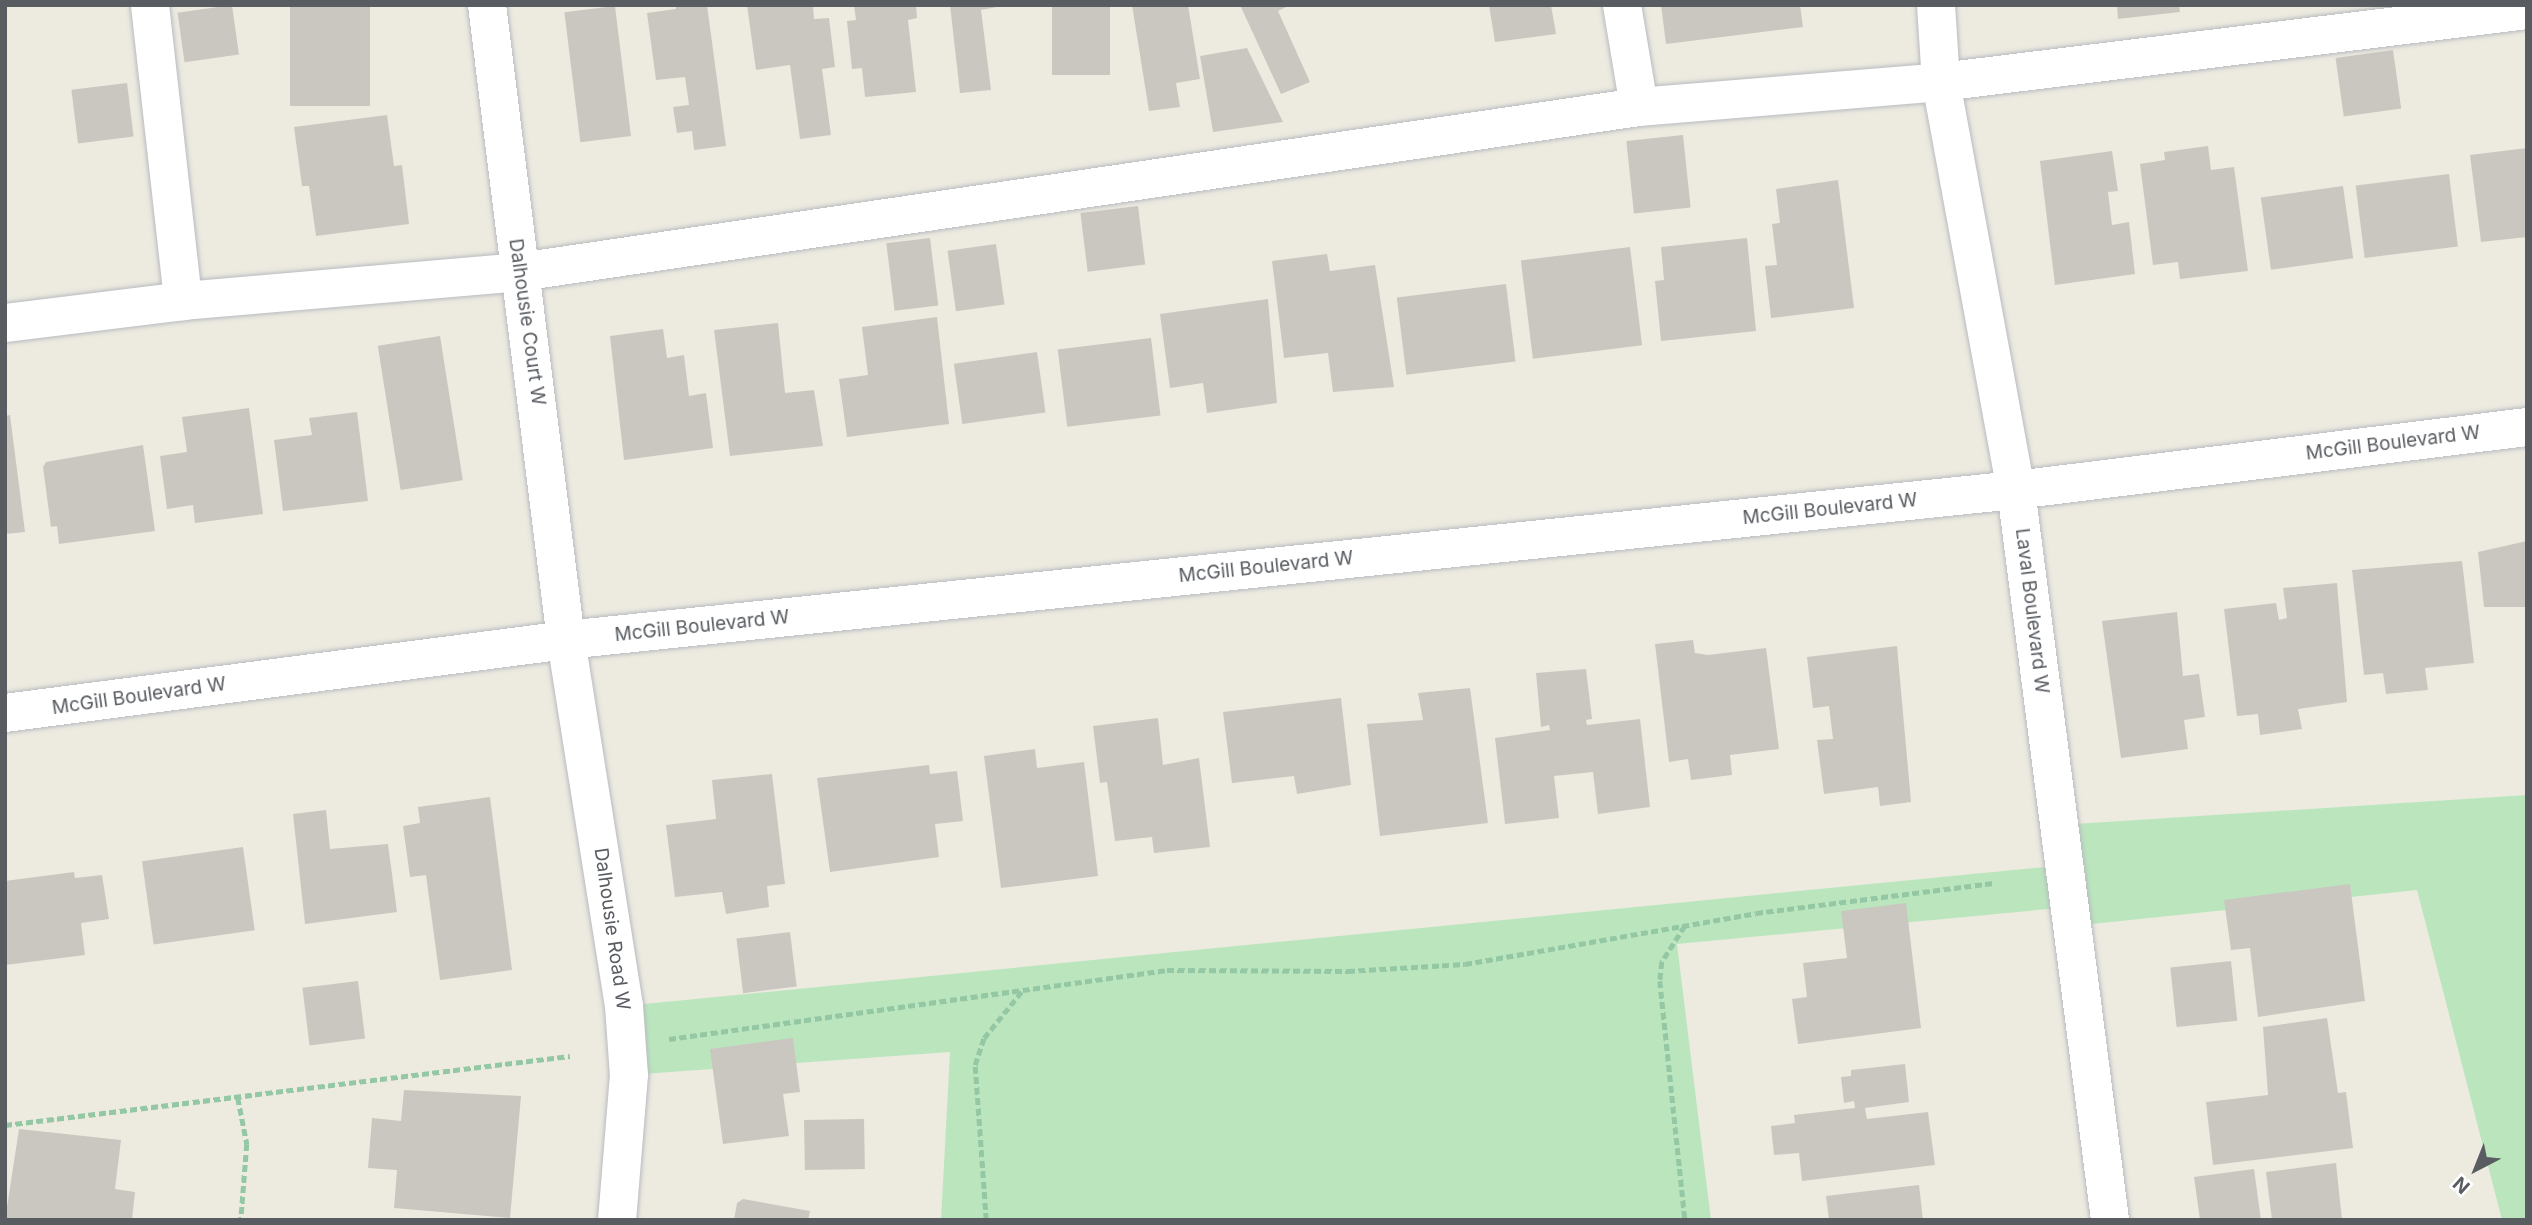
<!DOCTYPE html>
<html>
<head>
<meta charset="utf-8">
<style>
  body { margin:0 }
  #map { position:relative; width:2532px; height:1225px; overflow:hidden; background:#edebe0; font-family:Inter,sans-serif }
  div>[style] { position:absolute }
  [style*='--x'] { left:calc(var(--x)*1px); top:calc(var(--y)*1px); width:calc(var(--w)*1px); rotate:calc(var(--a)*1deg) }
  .green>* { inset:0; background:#bbe6bd }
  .building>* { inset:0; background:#cac7c0; transform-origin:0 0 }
  .path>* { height:4.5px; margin-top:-2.25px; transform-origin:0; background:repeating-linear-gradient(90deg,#94c7a4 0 7px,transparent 0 10.5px) }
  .roads { filter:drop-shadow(0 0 2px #b8bbc0) drop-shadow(0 0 2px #b8bbc0) }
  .minor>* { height:38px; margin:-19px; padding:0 19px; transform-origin:19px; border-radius:19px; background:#fff }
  span { translate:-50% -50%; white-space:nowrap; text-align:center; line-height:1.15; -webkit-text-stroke:7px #fff; paint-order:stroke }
  .street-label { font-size:19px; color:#595d62 }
  .frame { position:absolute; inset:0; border:7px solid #595d62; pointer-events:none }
  .north { position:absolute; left:2441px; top:1134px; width:70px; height:70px; -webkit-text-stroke:5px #fff; paint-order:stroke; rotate:222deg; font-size:19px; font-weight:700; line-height:28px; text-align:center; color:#595d62 }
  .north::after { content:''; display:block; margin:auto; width:24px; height:32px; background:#595d62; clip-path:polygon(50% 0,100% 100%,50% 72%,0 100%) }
</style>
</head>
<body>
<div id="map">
  <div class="green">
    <i style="clip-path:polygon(2527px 795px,2527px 1220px,2502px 1220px,2417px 890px,2073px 926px,2070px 907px,1677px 944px,1711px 1220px,941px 1220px,950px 1052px,629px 1075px,624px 1006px,2064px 865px,2059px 825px)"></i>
  </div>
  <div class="building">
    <i style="left:232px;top:5px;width:50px;height:55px;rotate:82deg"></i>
    <i style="left:290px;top:5px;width:80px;height:101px"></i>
    <i style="clip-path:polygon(676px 5px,707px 5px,726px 146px,694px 150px,692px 131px,677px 133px,673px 107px,689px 105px,685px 77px,656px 80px,647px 13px,676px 9px)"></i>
    <i style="clip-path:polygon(747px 5px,813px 5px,814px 19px,829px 18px,835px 67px,822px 69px,831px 135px,800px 139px,790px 65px,756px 70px)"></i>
    <i style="clip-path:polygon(854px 5px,916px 5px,917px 18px,908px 20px,916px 92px,865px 97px,862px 68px,852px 69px,847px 21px,856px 20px)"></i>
    <i style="clip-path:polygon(950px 5px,1008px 5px,981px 10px,991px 90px,960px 93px)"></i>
    <i style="left:1052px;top:5px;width:58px;height:70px"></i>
    <i style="clip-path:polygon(1132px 5px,1188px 5px,1200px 79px,1176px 83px,1180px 107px,1149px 111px)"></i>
    <i style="clip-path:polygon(1240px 5px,1290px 5px,1278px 11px,1310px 82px,1281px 94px)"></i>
    <i style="clip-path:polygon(1489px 5px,1551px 5px,1556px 34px,1495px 42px)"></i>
    <i style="clip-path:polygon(1661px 5px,1800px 5px,1803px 27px,1666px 44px)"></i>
    <i style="clip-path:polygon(2117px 5px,2179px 5px,2180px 12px,2118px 19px)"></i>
    <i style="left:615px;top:6px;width:131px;height:51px;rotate:83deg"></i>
    <i style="clip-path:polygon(1247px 48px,1283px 122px,1213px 132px,1200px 56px)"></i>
    <i style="left:2393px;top:50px;width:59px;height:58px;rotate:82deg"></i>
    <i style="left:127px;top:83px;width:54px;height:56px;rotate:83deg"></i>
    <i style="clip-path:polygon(387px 115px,394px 166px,402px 165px,409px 224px,316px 236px,309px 186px,302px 186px,294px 127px)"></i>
    <i style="left:1683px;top:135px;width:73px;height:57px;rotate:84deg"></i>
    <i style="clip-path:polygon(2208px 146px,2211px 170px,2234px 167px,2248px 271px,2180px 279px,2178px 262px,2153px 265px,2140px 164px,2165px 160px,2164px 152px)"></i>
    <i style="clip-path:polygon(2527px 148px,2527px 237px,2481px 242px,2470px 155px)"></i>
    <i style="clip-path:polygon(2112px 151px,2118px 191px,2108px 192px,2112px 225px,2129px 222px,2135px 274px,2055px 285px,2040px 161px)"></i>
    <i style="left:2449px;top:174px;width:73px;height:94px;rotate:83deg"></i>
    <i style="clip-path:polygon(1838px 180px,1854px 308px,1771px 318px,1765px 266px,1777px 265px,1772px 224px,1780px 223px,1776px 189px)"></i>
    <i style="left:2343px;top:186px;width:73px;height:83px;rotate:82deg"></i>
    <i style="left:1138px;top:206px;width:59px;height:58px;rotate:83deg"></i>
    <i style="left:930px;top:238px;width:68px;height:44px;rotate:83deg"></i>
    <i style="clip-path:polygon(1747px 238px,1756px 331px,1661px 341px,1655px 281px,1664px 280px,1661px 247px)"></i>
    <i style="left:996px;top:244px;width:61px;height:49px;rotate:82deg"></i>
    <i style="left:1630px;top:247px;width:99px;height:110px;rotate:83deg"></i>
    <i style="clip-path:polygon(1327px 254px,1330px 271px,1375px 265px,1394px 387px,1333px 392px,1328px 353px,1284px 358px,1272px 261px)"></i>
    <i style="left:1506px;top:284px;width:78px;height:110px;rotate:83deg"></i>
    <i style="clip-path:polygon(1268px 299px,1277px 403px,1207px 413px,1203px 383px,1170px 388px,1160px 314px)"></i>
    <i style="clip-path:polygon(937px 317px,949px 424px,847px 437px,839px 379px,868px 375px,862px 327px)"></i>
    <i style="clip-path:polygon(778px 323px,785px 393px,814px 390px,823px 446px,730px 456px,714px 330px)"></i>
    <i style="clip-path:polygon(663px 329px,667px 358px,684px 355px,689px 396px,706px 393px,713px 448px,624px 460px,610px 336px)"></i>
    <i style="left:440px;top:336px;width:146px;height:63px;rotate:81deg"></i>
    <i style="left:1151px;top:338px;width:78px;height:94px;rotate:83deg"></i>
    <i style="left:1037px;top:352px;width:61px;height:84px;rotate:82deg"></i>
    <i style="clip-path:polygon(249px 408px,263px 514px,195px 523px,193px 505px,167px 509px,160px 456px,187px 452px,182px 417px)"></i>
    <i style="clip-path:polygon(357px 412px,368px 501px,283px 511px,274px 440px,312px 435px,309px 418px)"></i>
    <i style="clip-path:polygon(10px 415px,25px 532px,5px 534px,5px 416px)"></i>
    <i style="clip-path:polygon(143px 445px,155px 531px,59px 544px,57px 526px,51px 527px,43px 467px,46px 462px)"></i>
    <i style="clip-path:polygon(2527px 541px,2527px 607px,2484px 607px,2478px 552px)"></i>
    <i style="clip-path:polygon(2462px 561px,2474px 663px,2425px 668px,2428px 690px,2386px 694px,2383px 673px,2364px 675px,2352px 570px)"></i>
    <i style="clip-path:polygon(2337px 583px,2347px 702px,2298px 709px,2302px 729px,2260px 735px,2258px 714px,2237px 716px,2224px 609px,2276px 603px,2279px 620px,2287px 618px,2283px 588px)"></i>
    <i style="clip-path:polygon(2177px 612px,2183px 676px,2199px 674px,2205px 717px,2184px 720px,2188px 749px,2121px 758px,2102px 621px)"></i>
    <i style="clip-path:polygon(1693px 640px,1695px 653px,1708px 655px,1766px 648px,1779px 749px,1730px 755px,1732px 775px,1691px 780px,1688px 759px,1669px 762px,1655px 644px)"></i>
    <i style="clip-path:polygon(1897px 646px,1911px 802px,1880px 806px,1878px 787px,1824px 794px,1817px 740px,1833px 739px,1829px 706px,1813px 708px,1807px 657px)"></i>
    <i style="clip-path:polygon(1586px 669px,1592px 719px,1586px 720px,1587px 725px,1640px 719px,1650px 807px,1598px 814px,1593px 772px,1554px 776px,1559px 818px,1505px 824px,1495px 738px,1550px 730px,1549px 725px,1541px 727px,1536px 673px)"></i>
    <i style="clip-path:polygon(1470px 688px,1488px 823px,1380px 836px,1367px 724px,1423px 720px,1418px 693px)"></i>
    <i style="clip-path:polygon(1341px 698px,1351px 785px,1297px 794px,1294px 776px,1232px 783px,1223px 712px)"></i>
    <i style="clip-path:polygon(1158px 718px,1163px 765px,1199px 758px,1210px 847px,1154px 853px,1152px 837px,1115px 841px,1107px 782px,1100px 783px,1093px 726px)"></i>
    <i style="clip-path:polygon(1035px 749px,1037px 768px,1084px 762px,1098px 876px,1001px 888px,984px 756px)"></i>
    <i style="clip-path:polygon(929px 765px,930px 774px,957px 771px,963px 821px,935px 824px,939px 857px,830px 872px,817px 778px)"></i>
    <i style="clip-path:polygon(772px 774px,785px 884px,767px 886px,769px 907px,726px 914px,722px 892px,675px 897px,666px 825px,716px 819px,712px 780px)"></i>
    <i style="clip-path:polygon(490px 797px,512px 970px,440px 980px,426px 875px,410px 877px,403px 826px,420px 823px,418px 807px)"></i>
    <i style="clip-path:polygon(326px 810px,330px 849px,388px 844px,397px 912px,305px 924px,293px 814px)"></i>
    <i style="left:243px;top:847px;width:84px;height:102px;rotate:82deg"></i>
    <i style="clip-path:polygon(74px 872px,75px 878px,102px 875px,109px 919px,81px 923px,85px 955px,5px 965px,5px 881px)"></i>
    <i style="clip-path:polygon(2350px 884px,2365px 1001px,2258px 1017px,2250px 948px,2231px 950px,2224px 900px)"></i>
    <i style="clip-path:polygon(1906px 903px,1921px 1028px,1798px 1044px,1792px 999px,1807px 997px,1803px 963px,1847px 958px,1841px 911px)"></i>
    <i style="left:790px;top:932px;width:55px;height:54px;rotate:83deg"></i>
    <i style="left:2231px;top:961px;width:60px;height:61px;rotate:84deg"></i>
    <i style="left:358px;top:981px;width:58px;height:56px;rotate:83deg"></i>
    <i style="clip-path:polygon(2327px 1018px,2338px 1093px,2346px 1092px,2353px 1148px,2213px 1165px,2206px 1102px,2268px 1095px,2263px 1027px)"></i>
    <i style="clip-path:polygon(793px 1038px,800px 1092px,783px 1094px,789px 1136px,723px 1144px,710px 1049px)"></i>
    <i style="clip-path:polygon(1905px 1064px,1909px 1102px,1865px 1108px,1867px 1119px,1928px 1112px,1935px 1165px,1802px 1181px,1799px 1153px,1774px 1155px,1771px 1126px,1795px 1123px,1794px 1115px,1855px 1108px,1854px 1101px,1844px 1103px,1841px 1077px,1851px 1076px,1851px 1070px)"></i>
    <i style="clip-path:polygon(404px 1090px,521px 1096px,510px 1218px,394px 1208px,397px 1170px,368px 1168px,372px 1118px,401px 1121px)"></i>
    <i style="left:864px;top:1119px;width:50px;height:60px;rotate:89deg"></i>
    <i style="clip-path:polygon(19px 1129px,121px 1140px,115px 1189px,135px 1192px,132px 1220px,5px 1220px)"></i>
    <i style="clip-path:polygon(2336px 1163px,2342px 1220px,2272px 1220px,2266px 1172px)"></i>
    <i style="clip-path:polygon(2254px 1169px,2261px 1220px,2200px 1220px,2194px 1177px)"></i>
    <i style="clip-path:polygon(1919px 1185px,1923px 1220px,1829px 1220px,1826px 1196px)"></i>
    <i style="clip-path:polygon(743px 1199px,810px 1211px,808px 1220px,734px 1220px,737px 1203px)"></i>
  </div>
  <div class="path">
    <i style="--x:1685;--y:926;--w:43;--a:122.6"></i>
    <i style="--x:1662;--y:962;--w:19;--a:96"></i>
    <i style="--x:1660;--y:981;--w:240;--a:84"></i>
    <i style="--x:669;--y:1039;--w:503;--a:-7.89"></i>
    <i style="--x:1167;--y:970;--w:181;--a:0.3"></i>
    <i style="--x:1348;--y:971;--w:117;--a:-3.4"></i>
    <i style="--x:1465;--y:964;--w:295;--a:-9.9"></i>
    <i style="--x:1756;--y:913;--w:241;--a:-7.2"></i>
    <i style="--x:238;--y:1098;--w:47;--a:78.9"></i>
    <i style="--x:247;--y:1144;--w:76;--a:94.5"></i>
    <i style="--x:5;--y:1125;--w:569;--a:-6.96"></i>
    <i style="--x:986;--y:1220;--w:155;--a:-94.1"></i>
    <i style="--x:975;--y:1065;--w:28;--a:-72"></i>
    <i style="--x:984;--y:1038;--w:60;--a:-51"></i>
  </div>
  <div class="roads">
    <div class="minor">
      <i style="--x:150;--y:5;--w:298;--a:83.6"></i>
      <i style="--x:487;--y:5;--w:640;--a:82.91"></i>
      <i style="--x:566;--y:640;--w:371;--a:81"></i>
      <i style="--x:624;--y:1006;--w:69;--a:85.9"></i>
      <i style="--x:629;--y:1075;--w:145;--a:94.7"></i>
      <i style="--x:1622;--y:5;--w:103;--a:80.5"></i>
      <i style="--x:1936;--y:5;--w:77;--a:86.3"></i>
      <i style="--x:1941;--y:82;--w:415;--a:79.6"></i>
      <i style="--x:2016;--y:490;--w:736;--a:82.66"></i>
      <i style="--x:5;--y:323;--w:179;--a:-7"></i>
      <i style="--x:183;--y:301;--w:338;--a:-4.9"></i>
      <i style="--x:520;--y:272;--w:1131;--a:-8.39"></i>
      <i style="--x:1639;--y:107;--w:303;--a:-4.7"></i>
      <i style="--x:1941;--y:82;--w:590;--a:-7"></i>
      <i style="--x:5;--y:713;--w:566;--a:-7.41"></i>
      <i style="--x:566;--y:640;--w:1458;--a:-5.91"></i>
      <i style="--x:2016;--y:490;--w:515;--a:-7.03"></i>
    </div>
  </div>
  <div class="street-label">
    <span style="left:527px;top:322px;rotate:82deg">Dalhousie Court W</span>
    <span style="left:2393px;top:443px;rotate:-7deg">McGill Boulevard W</span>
    <span style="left:1830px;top:509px;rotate:-6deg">McGill Boulevard W</span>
    <span style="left:1266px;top:567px;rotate:-6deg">McGill Boulevard W</span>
    <span style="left:2032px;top:611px;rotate:83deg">Laval Boulevard W</span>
    <span style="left:702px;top:626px;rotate:-6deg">McGill Boulevard W</span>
    <span style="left:139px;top:696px;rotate:-8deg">McGill Boulevard W</span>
    <span style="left:612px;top:929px;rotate:82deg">Dalhousie Road W</span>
  </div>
  <div class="frame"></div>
  <div class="north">N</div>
</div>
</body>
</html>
